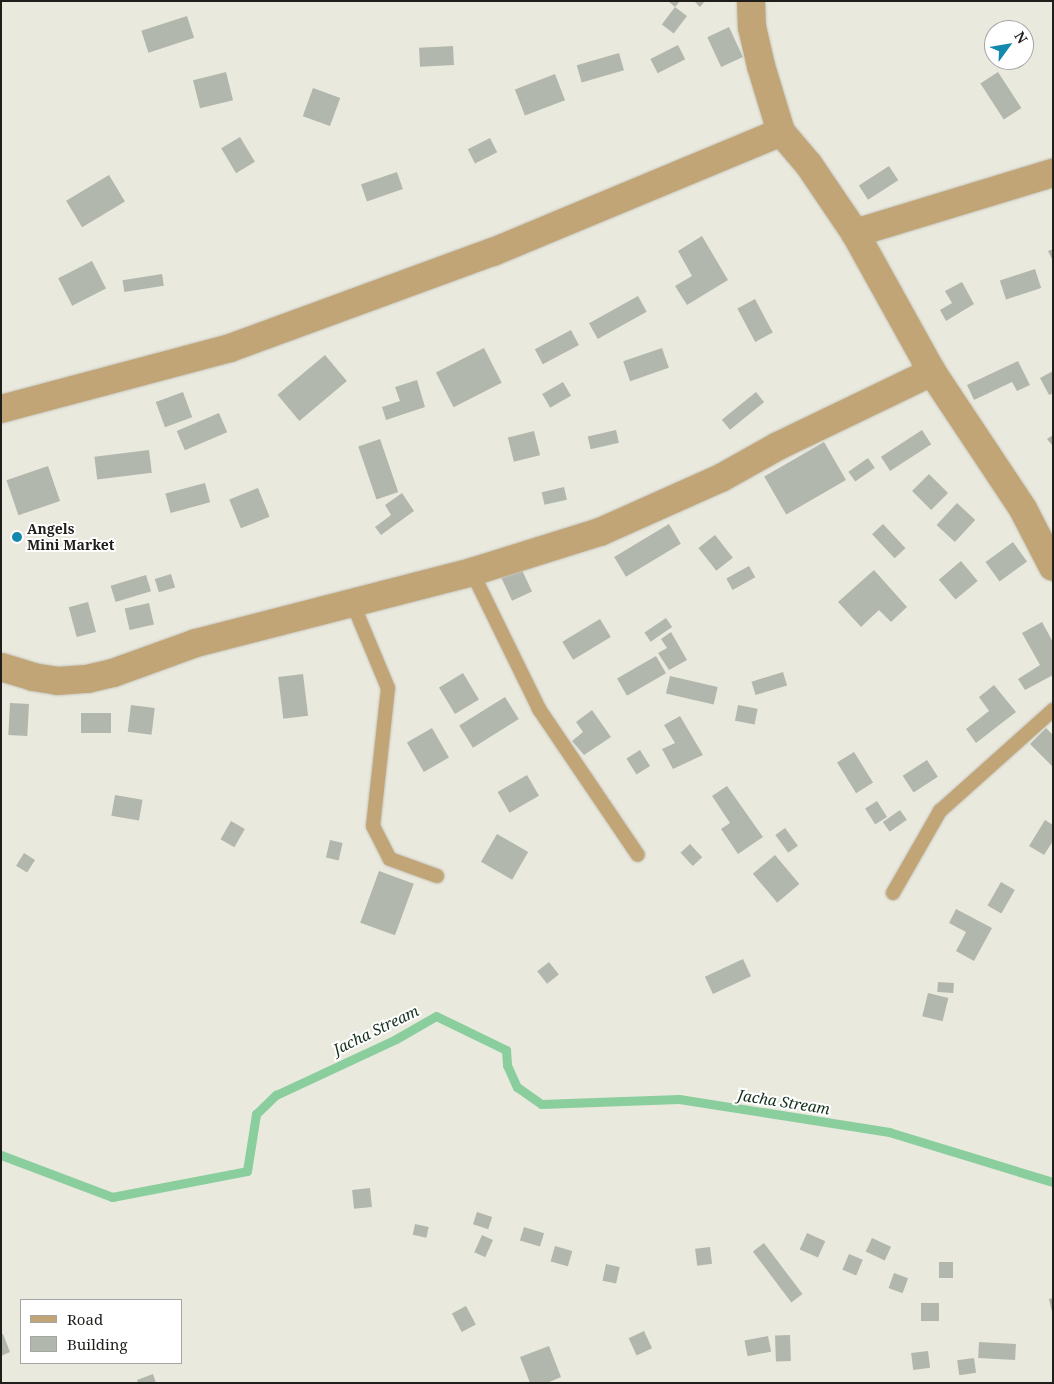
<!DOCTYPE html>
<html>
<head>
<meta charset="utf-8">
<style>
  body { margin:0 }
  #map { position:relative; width:1054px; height:1384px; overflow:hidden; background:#eae9de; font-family:"Noto Serif",serif }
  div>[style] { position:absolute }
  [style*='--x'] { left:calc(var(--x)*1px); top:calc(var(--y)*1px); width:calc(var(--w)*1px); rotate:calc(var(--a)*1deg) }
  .stream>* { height:9px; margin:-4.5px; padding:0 4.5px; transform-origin:4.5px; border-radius:4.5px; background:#8ace9d }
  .building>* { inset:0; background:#b2b7ad; transform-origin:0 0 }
  .roads { filter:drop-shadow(0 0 1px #c5c4bb) drop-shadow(0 0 1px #c5c4bb) }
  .service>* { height:14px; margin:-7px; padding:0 7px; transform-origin:7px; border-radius:7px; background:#c1a576 }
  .minor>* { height:28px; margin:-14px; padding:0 14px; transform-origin:14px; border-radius:14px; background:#c1a576 }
  .dots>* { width:14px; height:14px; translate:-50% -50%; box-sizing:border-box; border:2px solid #fff; border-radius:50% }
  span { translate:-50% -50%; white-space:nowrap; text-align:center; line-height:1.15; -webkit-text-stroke:4px #fff; paint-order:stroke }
  .poi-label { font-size:14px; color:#1f1e1a; font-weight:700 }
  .left { translate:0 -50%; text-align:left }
  .water-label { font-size:15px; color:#12301d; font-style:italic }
  .frame { position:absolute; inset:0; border:2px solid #1f1e1a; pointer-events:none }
  .legend { position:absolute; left:20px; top:1299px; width:162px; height:65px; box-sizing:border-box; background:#fff; border:1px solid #a5a5a3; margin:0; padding:6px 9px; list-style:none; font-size:15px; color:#1f1e1a }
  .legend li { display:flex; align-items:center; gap:10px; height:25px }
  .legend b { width:25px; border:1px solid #a5a5a3 }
  .north { position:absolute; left:984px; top:20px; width:50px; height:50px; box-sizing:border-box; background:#fff; border:1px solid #a5a5a3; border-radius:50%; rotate:58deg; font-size:14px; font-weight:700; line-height:20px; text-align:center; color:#1f1e1a }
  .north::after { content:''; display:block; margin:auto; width:18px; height:22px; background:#1389ad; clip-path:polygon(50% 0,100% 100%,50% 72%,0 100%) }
</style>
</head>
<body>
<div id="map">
  <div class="stream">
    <i style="--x:1;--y:1155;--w:119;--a:20.7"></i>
    <i style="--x:112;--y:1197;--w:137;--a:-10.9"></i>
    <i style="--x:247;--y:1171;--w:58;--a:-81"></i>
    <i style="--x:256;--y:1114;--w:28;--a:-44"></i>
    <i style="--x:276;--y:1095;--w:132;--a:-25"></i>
    <i style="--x:396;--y:1039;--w:46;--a:-29.9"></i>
    <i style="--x:436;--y:1016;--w:78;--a:25.9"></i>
    <i style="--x:506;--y:1050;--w:15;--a:86"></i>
    <i style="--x:507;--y:1065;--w:24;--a:66"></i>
    <i style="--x:517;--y:1087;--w:29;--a:35"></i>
    <i style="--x:541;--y:1104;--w:138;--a:-2.1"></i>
    <i style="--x:679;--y:1099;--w:213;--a:8.9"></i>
    <i style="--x:889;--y:1132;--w:171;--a:17"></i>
  </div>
  <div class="building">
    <i style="clip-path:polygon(668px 1px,680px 1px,675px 7px)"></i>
    <i style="clip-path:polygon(694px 1px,705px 1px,700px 7px)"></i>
    <i style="left:675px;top:7px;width:15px;height:22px;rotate:37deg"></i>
    <i style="left:187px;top:16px;width:23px;height:48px;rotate:72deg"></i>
    <i style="left:729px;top:27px;width:33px;height:24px;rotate:65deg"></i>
    <i style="left:678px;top:45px;width:16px;height:31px;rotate:63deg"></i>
    <i style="left:453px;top:46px;width:19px;height:34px;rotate:87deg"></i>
    <i style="left:619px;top:53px;width:18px;height:44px;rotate:74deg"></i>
    <i style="left:226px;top:72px;width:29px;height:34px;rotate:76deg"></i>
    <i style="left:998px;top:72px;width:43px;height:21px;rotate:57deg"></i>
    <i style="left:555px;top:74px;width:28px;height:43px;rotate:69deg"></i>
    <i style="left:313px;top:88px;width:29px;height:30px;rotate:20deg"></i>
    <i style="left:240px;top:137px;width:29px;height:22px;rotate:59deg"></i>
    <i style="left:490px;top:138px;width:16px;height:25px;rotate:63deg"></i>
    <i style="left:889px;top:166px;width:17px;height:36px;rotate:57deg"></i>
    <i style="left:397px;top:172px;width:18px;height:38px;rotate:71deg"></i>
    <i style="left:109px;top:175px;width:31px;height:50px;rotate:59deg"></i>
    <i style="clip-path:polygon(702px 236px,728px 280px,687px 305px,675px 286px,692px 276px,678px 251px)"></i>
    <i style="clip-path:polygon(1053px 249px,1053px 261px,1048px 251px)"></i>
    <i style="left:92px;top:261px;width:31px;height:38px;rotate:63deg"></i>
    <i style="left:1035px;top:269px;width:20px;height:37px;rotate:72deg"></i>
    <i style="left:162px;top:274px;width:12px;height:40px;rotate:81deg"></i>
    <i style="clip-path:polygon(962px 282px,974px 304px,946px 321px,940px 310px,952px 303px,945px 291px)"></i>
    <i style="left:638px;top:296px;width:18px;height:56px;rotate:61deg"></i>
    <i style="left:755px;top:299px;width:38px;height:20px;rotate:62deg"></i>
    <i style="left:571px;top:330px;width:17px;height:41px;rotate:62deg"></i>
    <i style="left:484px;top:348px;width:39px;height:54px;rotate:63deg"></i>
    <i style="left:662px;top:348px;width:21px;height:41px;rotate:71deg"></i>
    <i style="left:325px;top:355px;width:34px;height:62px;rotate:50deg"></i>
    <i style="clip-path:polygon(1018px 361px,1030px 385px,1017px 391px,1012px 382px,974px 400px,967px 385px)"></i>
    <i style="clip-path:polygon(1053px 371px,1053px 393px,1049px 395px,1040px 378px)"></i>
    <i style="clip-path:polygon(417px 380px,425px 407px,386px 420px,382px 407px,400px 401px,395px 387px)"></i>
    <i style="left:563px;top:382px;width:16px;height:24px;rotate:60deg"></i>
    <i style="left:183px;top:392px;width:27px;height:29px;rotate:70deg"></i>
    <i style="left:756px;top:392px;width:13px;height:44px;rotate:51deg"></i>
    <i style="left:219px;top:413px;width:21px;height:46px;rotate:67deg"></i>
    <i style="left:616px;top:430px;width:13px;height:29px;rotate:77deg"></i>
    <i style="left:922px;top:430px;width:17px;height:49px;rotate:57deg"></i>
    <i style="left:534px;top:431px;width:25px;height:27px;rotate:76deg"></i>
    <i style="clip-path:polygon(1053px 435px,1053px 446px,1047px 439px)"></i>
    <i style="left:380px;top:439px;width:56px;height:23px;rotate:71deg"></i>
    <i style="left:824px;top:442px;width:44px;height:69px;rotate:60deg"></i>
    <i style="left:149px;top:450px;width:23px;height:55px;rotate:83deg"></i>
    <i style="left:868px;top:458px;width:12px;height:24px;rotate:55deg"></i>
    <i style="left:48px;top:466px;width:37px;height:44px;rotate:71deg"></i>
    <i style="left:929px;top:474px;width:27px;height:24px;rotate:45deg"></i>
    <i style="left:205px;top:483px;width:20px;height:41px;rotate:75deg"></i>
    <i style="left:564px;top:487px;width:13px;height:23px;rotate:77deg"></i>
    <i style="left:258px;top:488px;width:31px;height:31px;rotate:68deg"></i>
    <i style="clip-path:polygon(402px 493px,414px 511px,381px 535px,375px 527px,391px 515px,385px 505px)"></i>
    <i style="left:957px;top:503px;width:25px;height:30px;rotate:43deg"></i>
    <i style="left:669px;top:524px;width:23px;height:64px;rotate:59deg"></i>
    <i style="left:883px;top:524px;width:33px;height:15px;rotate:47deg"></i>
    <i style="left:715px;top:535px;width:29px;height:21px;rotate:52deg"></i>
    <i style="left:1013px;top:542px;width:24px;height:34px;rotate:54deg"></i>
    <i style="left:961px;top:561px;width:26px;height:29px;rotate:50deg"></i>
    <i style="left:749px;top:566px;width:13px;height:26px;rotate:61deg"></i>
    <i style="left:521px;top:568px;width:26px;height:22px;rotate:65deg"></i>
    <i style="clip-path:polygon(874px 570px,907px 607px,891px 622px,879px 610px,861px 627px,838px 602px)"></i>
    <i style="left:171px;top:574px;width:14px;height:17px;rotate:73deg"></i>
    <i style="left:146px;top:575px;width:17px;height:37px;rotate:73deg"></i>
    <i style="left:88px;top:602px;width:31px;height:20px;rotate:75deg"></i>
    <i style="left:149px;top:603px;width:22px;height:25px;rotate:77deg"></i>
    <i style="left:666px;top:618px;width:11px;height:26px;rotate:56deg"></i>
    <i style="left:600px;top:619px;width:21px;height:44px;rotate:59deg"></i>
    <i style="clip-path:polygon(1042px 622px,1053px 642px,1053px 675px,1025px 690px,1018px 679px,1040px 665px,1022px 633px)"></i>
    <i style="clip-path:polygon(671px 632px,687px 660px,669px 670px,658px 653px,667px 648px,661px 639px)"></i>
    <i style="left:656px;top:656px;width:20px;height:45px;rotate:60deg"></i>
    <i style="left:783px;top:672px;width:14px;height:33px;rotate:73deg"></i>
    <i style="left:463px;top:673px;width:31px;height:28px;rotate:59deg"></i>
    <i style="left:303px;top:674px;width:42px;height:25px;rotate:83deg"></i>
    <i style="left:670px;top:676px;width:49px;height:18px;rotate:13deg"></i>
    <i style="clip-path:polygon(994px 685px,1016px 712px,976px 743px,966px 729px,989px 711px,979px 697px)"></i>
    <i style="left:505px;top:697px;width:26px;height:54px;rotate:58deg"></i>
    <i style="left:10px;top:703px;width:19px;height:32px;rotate:3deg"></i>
    <i style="left:131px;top:705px;width:24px;height:27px;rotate:7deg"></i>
    <i style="left:738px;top:705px;width:20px;height:16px;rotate:11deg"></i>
    <i style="clip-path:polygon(592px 710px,611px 737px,584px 755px,572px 741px,583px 732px,576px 722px)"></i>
    <i style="left:111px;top:713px;width:20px;height:30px;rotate:90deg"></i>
    <i style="clip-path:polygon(680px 716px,703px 755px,673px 769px,662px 749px,675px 743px,664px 725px)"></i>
    <i style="left:432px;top:728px;width:34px;height:29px;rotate:60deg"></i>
    <i style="clip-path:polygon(1046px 728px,1053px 735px,1053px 767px,1030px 744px)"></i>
    <i style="left:640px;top:750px;width:19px;height:16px;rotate:58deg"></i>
    <i style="left:854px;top:752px;width:36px;height:20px;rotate:58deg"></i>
    <i style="left:927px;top:760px;width:20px;height:29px;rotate:57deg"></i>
    <i style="left:527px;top:775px;width:24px;height:34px;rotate:60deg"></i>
    <i style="clip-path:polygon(727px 786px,763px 837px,738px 854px,721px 829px,730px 823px,712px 796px)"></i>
    <i style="left:115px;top:795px;width:28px;height:21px;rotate:10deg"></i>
    <i style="left:877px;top:801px;width:19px;height:14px;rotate:58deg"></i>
    <i style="left:900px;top:810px;width:12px;height:21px;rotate:55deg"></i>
    <i style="clip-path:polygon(1045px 820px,1053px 825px,1053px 841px,1044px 855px,1029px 846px)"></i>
    <i style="left:231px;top:821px;width:16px;height:21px;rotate:30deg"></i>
    <i style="left:785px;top:828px;width:22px;height:12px;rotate:54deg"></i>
    <i style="left:497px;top:834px;width:36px;height:32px;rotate:30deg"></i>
    <i style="left:330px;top:840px;width:13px;height:18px;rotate:13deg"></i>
    <i style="left:690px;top:844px;width:18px;height:13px;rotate:47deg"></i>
    <i style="left:24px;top:853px;width:13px;height:15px;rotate:32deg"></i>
    <i style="left:775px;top:855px;width:38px;height:29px;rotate:50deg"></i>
    <i style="left:379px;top:871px;width:37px;height:55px;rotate:20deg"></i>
    <i style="left:1001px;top:882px;width:16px;height:27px;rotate:30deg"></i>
    <i style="clip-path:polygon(956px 909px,992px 928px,974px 961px,956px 951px,966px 932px,949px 923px)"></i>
    <i style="left:743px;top:959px;width:19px;height:42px;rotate:65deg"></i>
    <i style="left:549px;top:962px;width:16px;height:15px;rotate:52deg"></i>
    <i style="left:938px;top:982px;width:16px;height:10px;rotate:4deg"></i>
    <i style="left:928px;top:993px;width:21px;height:24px;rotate:14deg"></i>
    <i style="left:370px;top:1188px;width:19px;height:18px;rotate:84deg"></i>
    <i style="left:477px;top:1212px;width:16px;height:13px;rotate:18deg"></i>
    <i style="left:415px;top:1224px;width:14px;height:11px;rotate:12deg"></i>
    <i style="left:524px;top:1227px;width:21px;height:14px;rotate:17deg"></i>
    <i style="left:807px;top:1233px;width:20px;height:18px;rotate:24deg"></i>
    <i style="left:482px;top:1235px;width:12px;height:19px;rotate:24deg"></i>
    <i style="left:872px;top:1238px;width:21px;height:15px;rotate:25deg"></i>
    <i style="left:764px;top:1243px;width:64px;height:14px;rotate:53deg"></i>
    <i style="left:555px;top:1246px;width:18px;height:16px;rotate:16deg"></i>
    <i style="left:710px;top:1247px;width:17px;height:15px;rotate:83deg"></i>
    <i style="left:849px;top:1254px;width:15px;height:17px;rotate:23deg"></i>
    <i style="left:939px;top:1262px;width:14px;height:16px"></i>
    <i style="left:606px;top:1264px;width:14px;height:17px;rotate:12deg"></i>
    <i style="left:894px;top:1273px;width:15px;height:16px;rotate:20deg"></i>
    <i style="clip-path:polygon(1053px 1298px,1053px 1312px,1052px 1312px,1049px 1299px)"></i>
    <i style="left:921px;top:1303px;width:18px;height:18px"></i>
    <i style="left:466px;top:1306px;width:21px;height:16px;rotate:62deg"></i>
    <i style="left:644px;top:1331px;width:19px;height:17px;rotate:65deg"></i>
    <i style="clip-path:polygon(3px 1334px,10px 1352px,1px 1356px,1px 1335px)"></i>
    <i style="left:790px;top:1335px;width:26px;height:15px;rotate:88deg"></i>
    <i style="left:768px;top:1336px;width:16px;height:24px;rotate:79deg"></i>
    <i style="left:979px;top:1342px;width:37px;height:16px;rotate:3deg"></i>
    <i style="clip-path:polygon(549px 1346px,561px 1377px,547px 1383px,530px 1383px,520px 1357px)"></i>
    <i style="left:928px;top:1351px;width:17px;height:17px;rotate:83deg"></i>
    <i style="left:974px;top:1358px;width:15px;height:17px;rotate:82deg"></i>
    <i style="clip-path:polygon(153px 1374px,156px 1383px,138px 1383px,137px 1380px)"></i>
  </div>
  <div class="roads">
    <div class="service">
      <i style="--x:472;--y:572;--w:153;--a:63.9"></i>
      <i style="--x:539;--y:709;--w:176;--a:55.9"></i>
      <i style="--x:353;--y:604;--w:91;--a:67.4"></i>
      <i style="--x:388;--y:688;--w:139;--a:96.2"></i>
      <i style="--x:373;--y:826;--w:37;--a:63"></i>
      <i style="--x:390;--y:859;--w:50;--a:19.9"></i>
      <i style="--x:893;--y:893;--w:95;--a:-60.2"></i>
      <i style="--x:940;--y:811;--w:152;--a:-41.8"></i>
    </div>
    <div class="minor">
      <i style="--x:751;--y:1;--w:26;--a:88"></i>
      <i style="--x:752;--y:27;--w:40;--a:77"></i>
      <i style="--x:761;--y:66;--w:69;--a:73.1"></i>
      <i style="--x:781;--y:132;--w:43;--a:49.7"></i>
      <i style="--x:809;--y:165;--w:82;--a:55.9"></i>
      <i style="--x:855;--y:233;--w:159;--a:61"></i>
      <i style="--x:932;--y:372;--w:164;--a:56.4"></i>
      <i style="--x:1023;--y:509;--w:65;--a:62.7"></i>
      <i style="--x:855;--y:233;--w:207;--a:-16.9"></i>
      <i style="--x:1;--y:409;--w:237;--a:-14.9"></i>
      <i style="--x:230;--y:348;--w:280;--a:-20.1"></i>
      <i style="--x:493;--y:252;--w:312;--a:-22.6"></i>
      <i style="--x:1;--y:667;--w:34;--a:17"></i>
      <i style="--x:33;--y:677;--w:24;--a:9"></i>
      <i style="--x:57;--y:681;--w:30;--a:-4"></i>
      <i style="--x:87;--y:679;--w:27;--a:-13"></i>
      <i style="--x:113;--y:673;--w:88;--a:-19.9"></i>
      <i style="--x:196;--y:643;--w:285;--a:-14.4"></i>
      <i style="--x:472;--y:572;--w:134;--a:-17.4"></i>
      <i style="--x:600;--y:532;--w:133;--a:-24.1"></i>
      <i style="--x:721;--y:478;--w:65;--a:-29.3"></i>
      <i style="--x:778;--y:446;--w:171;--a:-25.7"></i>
    </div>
  </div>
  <div class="dots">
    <i style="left:17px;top:537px;background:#1389ad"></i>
  </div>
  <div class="poi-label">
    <span class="left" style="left:27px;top:537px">Angels<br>Mini Market</span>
  </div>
  <div class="water-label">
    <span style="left:376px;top:1030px;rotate:-26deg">Jacha Stream</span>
    <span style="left:784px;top:1102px;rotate:9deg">Jacha Stream</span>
  </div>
  <div class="frame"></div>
  <ul class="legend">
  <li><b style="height:6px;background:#c1a576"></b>Road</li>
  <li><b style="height:14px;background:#b2b7ad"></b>Building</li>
  </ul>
  <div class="north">N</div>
</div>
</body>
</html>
